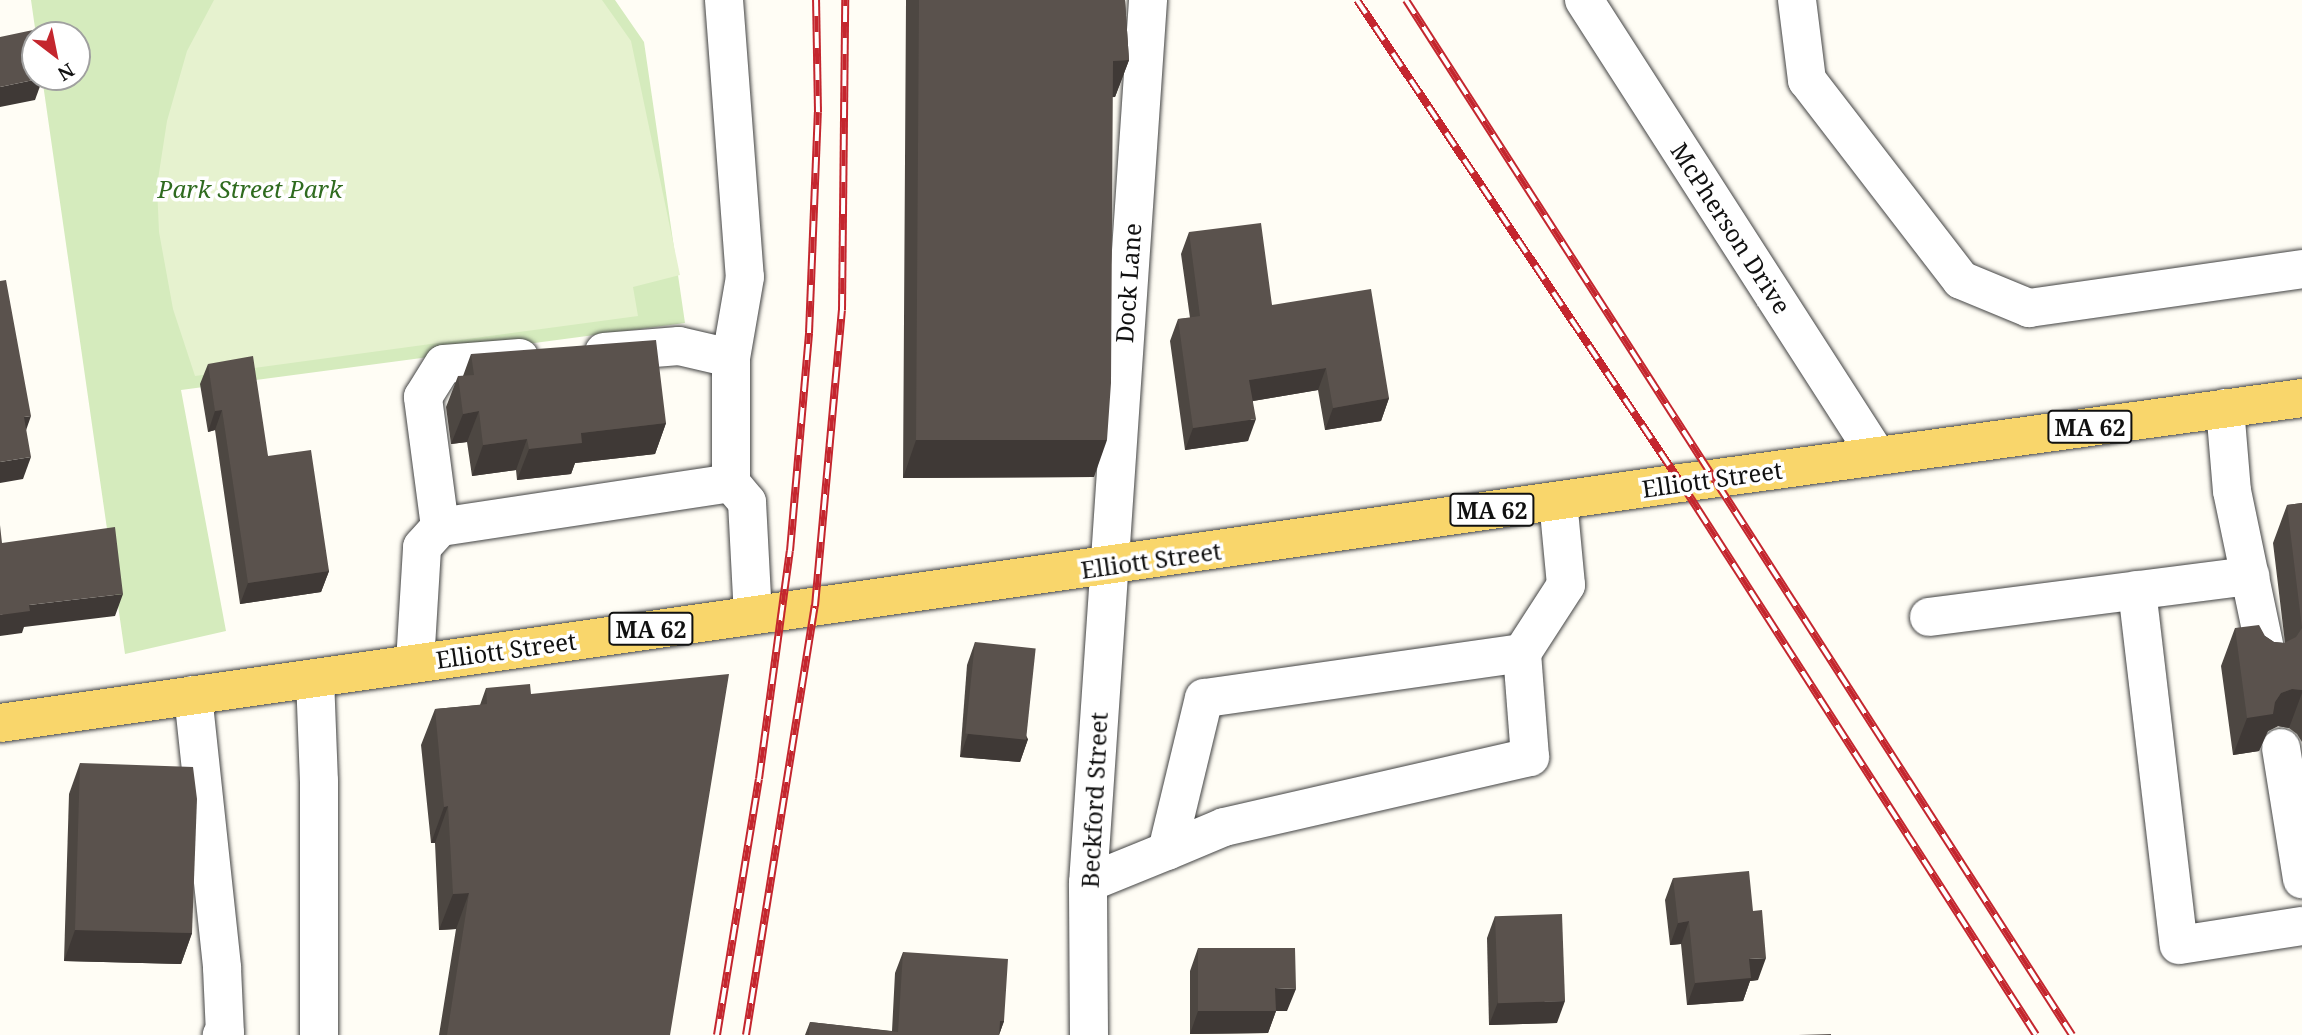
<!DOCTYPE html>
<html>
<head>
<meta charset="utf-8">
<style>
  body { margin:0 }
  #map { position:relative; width:2302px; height:1035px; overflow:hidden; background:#fffdf5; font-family:"Noto Serif",serif }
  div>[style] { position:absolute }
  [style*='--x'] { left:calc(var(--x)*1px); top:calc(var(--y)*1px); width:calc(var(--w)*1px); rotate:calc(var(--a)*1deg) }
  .green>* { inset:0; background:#d5ebbd }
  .pitch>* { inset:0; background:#e6f2cf }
  .roads { filter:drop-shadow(0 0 2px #444) drop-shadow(0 0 2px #444) }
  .minor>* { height:38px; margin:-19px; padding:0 19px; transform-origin:19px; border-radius:19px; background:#fff }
  .major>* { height:38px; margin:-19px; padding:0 19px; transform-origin:19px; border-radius:19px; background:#f9d66b }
  .rail>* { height:8px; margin-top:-4px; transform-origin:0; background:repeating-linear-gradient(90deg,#fff 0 16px,#c4262e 0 32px); box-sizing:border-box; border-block:2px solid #c4262e }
  .wall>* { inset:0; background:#4d4742 }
  .shaded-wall>* { inset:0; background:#3f3936 }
  .building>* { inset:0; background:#5a524d; transform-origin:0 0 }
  span { translate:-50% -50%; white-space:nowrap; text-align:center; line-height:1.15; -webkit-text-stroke:7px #fff; paint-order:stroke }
  .shield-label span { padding:2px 5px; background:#fff; border:2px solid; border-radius:5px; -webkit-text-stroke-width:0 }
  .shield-label { font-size:23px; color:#111; font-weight:700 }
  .park-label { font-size:24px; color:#2f6b1f; font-style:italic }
  .street-label { font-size:24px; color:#111 }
  .north { position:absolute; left:21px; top:21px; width:70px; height:70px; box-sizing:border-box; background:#fff; border:2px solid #a0a0a0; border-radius:50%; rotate:148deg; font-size:19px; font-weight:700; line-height:28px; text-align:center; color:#111 }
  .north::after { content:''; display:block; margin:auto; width:24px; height:32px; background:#c4262e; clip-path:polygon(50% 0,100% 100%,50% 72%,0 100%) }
</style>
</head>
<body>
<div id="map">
  <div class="green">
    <i style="clip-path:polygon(31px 0,615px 0,644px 42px,685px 323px,181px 390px,226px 631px,125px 654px,42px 77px,77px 77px,77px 35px,36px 35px)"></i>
  </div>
  <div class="pitch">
    <i style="clip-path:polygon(214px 0,602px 0,631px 41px,680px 275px,633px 287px,638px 316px,195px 376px,173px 309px,159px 232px,157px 186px,167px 121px,187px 51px)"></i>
  </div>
  <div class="roads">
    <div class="minor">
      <i style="--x:724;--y:0;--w:278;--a:85.7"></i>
      <i style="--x:745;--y:277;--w:82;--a:99.8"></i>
      <i style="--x:731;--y:358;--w:125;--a:90"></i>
      <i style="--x:1584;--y:0;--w:542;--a:57.28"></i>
      <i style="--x:1797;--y:0;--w:81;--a:82.9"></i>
      <i style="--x:1807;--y:80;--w:252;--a:52.4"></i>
      <i style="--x:1961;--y:280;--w:74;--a:22.4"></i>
      <i style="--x:2029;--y:308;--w:276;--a:-8.1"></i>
      <i style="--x:604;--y:352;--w:75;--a:-4.6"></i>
      <i style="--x:679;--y:346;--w:53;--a:13"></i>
      <i style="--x:2225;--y:408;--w:83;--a:85.2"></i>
      <i style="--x:2232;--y:491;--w:172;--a:78.2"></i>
      <i style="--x:731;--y:483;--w:25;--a:50"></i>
      <i style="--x:747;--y:502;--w:113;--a:87"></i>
      <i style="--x:440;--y:527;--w:131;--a:-97.5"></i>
      <i style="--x:423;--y:397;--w:39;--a:-58"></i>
      <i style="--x:444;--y:364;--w:76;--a:-4.5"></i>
      <i style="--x:2137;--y:590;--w:357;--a:83.3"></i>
      <i style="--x:2179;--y:945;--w:124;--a:-8.8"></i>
      <i style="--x:1929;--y:617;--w:324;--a:-7.3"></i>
      <i style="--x:1522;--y:653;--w:81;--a:-57.1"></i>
      <i style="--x:1566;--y:585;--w:84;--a:-95.4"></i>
      <i style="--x:415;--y:663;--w:116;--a:-86.5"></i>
      <i style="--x:422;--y:547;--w:27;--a:-48"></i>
      <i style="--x:440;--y:527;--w:294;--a:-8.6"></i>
      <i style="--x:315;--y:678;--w:103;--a:87.8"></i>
      <i style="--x:319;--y:781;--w:254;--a:90"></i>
      <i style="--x:193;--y:695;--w:275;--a:83.9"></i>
      <i style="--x:222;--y:968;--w:65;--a:87.4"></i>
      <i style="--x:225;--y:1033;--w:4;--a:146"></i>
      <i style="--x:2281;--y:748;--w:133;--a:80.9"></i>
      <i style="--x:1088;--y:883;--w:85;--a:-22.1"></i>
      <i style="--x:1167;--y:851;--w:62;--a:-22.8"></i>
      <i style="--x:1224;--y:827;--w:314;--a:-12.9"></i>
      <i style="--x:1530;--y:757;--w:104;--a:-94.4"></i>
      <i style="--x:1522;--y:653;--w:321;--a:171.9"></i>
      <i style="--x:1204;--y:698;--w:157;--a:103.6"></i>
      <i style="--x:1089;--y:1035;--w:152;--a:-90.4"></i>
      <i style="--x:1088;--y:883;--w:885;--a:-86.11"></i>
    </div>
    <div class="major">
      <i style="--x:0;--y:723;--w:1698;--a:-8.13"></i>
      <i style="--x:1681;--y:483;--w:627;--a:-7.79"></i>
    </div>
  </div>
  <div class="rail">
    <i style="--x:1357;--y:0;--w:582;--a:56.15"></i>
    <i style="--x:1681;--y:483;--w:656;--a:57.25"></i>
    <i style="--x:1406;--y:0;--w:1231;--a:57.24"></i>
    <i style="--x:717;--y:1035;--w:259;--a:-80.7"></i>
    <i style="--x:759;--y:779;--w:230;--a:-82.3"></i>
    <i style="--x:790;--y:551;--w:219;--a:-85"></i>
    <i style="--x:809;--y:333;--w:221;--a:-87.7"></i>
    <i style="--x:818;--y:112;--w:112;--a:-91"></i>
    <i style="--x:746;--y:1035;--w:435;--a:-80.9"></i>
    <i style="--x:815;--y:606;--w:297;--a:-84.8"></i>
    <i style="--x:842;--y:310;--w:310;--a:-89.4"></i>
  </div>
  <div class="wall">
    <i style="clip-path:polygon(906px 0,1125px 0,1129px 60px,1115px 97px,1112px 97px,1094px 477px,903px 478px)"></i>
    <i style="clip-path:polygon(1189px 232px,1272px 305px,1389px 398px,1381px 421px,1325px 430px,1318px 390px,1253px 401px,1248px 441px,1185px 450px,1170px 341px,1178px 319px,1190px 318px,1181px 254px)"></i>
    <i style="clip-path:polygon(471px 354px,666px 423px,655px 454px,575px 463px,571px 474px,517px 480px,516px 470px,472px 476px,467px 442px,451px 444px,446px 407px,458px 376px,463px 376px)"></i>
    <i style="clip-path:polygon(208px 364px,268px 456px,329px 571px,321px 592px,240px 604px,215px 430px,208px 432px,200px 384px)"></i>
    <i style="clip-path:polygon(2302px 503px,2302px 742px,2297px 734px,2289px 728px,2278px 726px,2268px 731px,2266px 733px,2259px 751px,2233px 755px,2221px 666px,2235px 628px,2265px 636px,2274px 642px,2285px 643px,2273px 543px,2287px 505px)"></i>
    <i style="clip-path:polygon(975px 642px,1028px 739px,1020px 762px,960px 757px,967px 665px)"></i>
    <i style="clip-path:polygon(486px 688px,531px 694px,670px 1035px,439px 1035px,456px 929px,439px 930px,435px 843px,431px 843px,421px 745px,435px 709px,480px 705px)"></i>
    <i style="clip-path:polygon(80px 763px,192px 933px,181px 964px,64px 961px,69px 794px)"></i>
    <i style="clip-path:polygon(1673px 878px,1758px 980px,1750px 981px,1743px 1001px,1687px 1005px,1681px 944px,1670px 945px,1665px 900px)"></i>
    <i style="clip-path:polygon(1495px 916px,1557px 1023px,1489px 1025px,1487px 938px)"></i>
    <i style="clip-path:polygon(1198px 948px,1287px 1011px,1276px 1011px,1268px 1033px,1190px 1034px,1190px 971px)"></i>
    <i style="clip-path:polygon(903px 952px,1004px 1021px,999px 1035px,805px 1035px,810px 1022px,892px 1031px,895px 973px)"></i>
  </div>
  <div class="shaded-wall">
    <i style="clip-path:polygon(1129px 60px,1115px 97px,1099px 98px,1113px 61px)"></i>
    <i style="clip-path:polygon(43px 78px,35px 100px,0 107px,0 87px)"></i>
    <i style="clip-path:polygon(1326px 368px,1318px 390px,1241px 403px,1249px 380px)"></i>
    <i style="clip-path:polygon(1389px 398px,1381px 421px,1325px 430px,1333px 408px)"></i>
    <i style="clip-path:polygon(222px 410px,215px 430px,208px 432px,215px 411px)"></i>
    <i style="clip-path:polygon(479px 411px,467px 442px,451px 444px,463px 414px)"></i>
    <i style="clip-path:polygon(31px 416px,23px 439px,24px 417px)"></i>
    <i style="clip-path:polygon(1256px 419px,1248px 441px,1185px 450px,1193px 428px)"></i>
    <i style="clip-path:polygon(666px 423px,655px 454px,575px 463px,571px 474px,517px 480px,529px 449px,581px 433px)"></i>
    <i style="clip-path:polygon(527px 439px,516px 470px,472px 476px,483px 445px)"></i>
    <i style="clip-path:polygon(916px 440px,1107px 440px,1094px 477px,903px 478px)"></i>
    <i style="clip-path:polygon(31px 457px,23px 479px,0 483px,0 462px)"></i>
    <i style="clip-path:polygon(329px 571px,321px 592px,240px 604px,248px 583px)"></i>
    <i style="clip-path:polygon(123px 594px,115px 616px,24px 627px,22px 633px,0 636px,0 615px,29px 605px)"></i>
    <i style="clip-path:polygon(2292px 689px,2302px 690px,2302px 693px,2289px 728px,2278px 726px,2268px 731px,2259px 751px,2233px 755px,2247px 718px,2275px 702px,2281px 693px)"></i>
    <i style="clip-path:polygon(968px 734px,1028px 739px,1020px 762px,960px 757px)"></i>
    <i style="clip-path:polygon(448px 806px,435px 843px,431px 843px,444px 807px)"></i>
    <i style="clip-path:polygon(469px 893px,456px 929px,439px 930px,453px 894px)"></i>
    <i style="clip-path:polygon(1689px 921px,1681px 944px,1670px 945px,1678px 923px)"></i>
    <i style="clip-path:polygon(75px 930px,192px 933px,181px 964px,64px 961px)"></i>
    <i style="clip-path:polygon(1766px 958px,1758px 980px,1750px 981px,1743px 1001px,1687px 1005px,1695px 983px,1749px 959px)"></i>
    <i style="clip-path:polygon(1275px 988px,1296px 989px,1287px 1011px,1276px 1011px,1268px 1033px,1190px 1034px,1198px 1011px)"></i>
    <i style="clip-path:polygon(1565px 1001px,1557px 1023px,1489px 1025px,1498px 1002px)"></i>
    <i style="clip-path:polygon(1000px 1021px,1004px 1021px,999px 1035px)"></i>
  </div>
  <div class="building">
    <i style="clip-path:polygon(919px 0,1125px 0,1129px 60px,1113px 61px,1111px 383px,1107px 440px,916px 440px)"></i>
    <i style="clip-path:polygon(33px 30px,35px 39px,35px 77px,43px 78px,0 87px,0 37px)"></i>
    <i style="clip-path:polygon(1261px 223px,1272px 305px,1371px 289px,1389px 398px,1333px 408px,1326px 368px,1249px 380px,1256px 419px,1193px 428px,1178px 319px,1200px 316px,1189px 232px)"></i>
    <i style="clip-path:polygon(6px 280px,31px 416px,24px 417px,31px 457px,0 462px,0 281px)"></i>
    <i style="clip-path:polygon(656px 340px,666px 423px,581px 433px,582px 443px,529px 449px,527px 439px,483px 445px,479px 411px,463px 414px,458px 376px,474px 375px,471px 354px)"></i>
    <i style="clip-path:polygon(253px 356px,268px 456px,311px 450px,329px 571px,248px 583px,222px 410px,215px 411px,208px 364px)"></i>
    <i style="clip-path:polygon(2302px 503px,2302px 690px,2292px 689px,2281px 693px,2275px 702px,2273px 714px,2247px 718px,2235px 628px,2259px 625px,2265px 636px,2274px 642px,2284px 643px,2296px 637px,2302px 628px,2287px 505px)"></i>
    <i style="clip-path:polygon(0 525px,2px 543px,115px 527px,123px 594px,29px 605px,30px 611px,0 615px)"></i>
    <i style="left:975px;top:642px;width:61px;height:92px;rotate:6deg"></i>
    <i style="clip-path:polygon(729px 674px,670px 1035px,447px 1035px,469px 893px,453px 894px,448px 806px,444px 807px,435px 709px,487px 704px,486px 688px,530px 684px,531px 694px)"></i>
    <i style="clip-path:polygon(80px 763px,193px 767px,197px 799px,192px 933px,75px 930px)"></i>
    <i style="clip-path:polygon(1749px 871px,1753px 911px,1762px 910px,1766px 958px,1749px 959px,1751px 978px,1695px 983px,1689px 921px,1678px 923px,1673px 878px)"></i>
    <i style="left:1562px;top:914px;width:87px;height:67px;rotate:88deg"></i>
    <i style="clip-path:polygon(1198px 948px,1295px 948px,1296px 989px,1275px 988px,1276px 1011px,1198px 1011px)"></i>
    <i style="clip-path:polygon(903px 952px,1008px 959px,1004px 1021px,1000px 1021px,999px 1035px,809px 1035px,810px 1022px,898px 1032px)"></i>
    <i style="clip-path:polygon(1831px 1034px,1831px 1035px,1798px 1035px)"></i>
  </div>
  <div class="shield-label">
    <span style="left:2090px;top:427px">MA 62</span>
    <span style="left:1492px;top:510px">MA 62</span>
    <span style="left:651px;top:629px">MA 62</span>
  </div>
  <div class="park-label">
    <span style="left:250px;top:189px">Park Street Park</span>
  </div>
  <div class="street-label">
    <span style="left:1731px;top:228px;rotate:57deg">McPherson Drive</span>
    <span style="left:1128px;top:283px;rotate:-86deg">Dock Lane</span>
    <span style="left:1712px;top:479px;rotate:-8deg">Elliott Street</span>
    <span style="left:1151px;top:560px;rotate:-8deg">Elliott Street</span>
    <span style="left:506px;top:650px;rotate:-8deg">Elliott Street</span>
    <span style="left:1094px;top:800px;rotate:-87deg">Beckford Street</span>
  </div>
  <div class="north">N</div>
</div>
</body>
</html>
